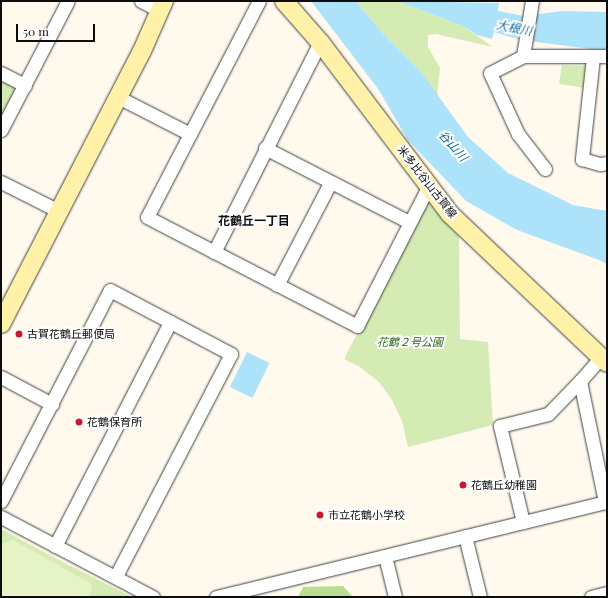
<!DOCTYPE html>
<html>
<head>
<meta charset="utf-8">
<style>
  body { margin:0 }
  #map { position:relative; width:608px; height:598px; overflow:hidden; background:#fffaed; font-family:"Playfair Display","Noto Sans JP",serif }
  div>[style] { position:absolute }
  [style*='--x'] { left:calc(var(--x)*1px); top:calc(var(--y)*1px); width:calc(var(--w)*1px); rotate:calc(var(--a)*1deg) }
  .green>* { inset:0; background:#d4ecb3 }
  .forest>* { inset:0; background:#b8de91 }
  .pitch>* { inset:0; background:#e6f3c6 }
  .water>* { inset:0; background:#ade2fb; transform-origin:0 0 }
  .roads { filter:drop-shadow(0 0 1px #404040) drop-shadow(0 0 1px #404040) }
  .street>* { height:13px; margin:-6.5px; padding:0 6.5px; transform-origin:6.5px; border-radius:6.5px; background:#fff }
  .secondary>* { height:18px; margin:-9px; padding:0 9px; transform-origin:9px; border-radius:9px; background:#fff1a8 }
  .dots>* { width:11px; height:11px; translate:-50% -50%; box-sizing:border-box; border:2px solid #fff; border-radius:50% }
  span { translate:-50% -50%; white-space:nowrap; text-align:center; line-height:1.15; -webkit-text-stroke:4px #fff; paint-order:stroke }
  .street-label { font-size:11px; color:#0d0d0d }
  .poi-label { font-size:11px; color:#0d0d0d }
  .left { translate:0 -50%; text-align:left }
  .park-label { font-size:11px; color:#2e6918; font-style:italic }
  .water-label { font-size:12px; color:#0d6ca8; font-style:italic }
  .neighbourhood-label { font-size:12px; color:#0d0d0d; font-weight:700 }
  .frame { position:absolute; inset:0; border:2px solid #0d0d0d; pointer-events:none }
  .scale { position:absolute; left:16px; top:24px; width:79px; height:18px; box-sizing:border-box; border:2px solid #0d0d0d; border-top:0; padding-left:5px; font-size:12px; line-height:14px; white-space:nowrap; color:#0d0d0d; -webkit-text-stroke:3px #fff; paint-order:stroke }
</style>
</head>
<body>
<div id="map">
  <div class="green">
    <i style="clip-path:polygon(356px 1px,397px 1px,463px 26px,493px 47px,436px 34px,428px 35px,428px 47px,440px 68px,437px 97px,421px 72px,377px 27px)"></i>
    <i style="clip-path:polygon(562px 65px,586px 66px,586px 88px,559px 84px)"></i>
    <i style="clip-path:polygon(1px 78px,16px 86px,17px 90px,1px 121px)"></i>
    <i style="clip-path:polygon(426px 200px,459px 236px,460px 339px,488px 342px,493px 425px,408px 447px,402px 421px,392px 400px,379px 382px,360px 367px,344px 359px)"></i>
    <i style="clip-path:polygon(1px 529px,61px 561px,132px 597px,1px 597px)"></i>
  </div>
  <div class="forest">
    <i style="clip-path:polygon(343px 586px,353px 597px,298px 597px,303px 587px)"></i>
  </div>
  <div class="pitch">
    <i style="clip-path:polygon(13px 540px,92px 584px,90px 597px,1px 597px,1px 544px)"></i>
  </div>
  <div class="water">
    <i style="clip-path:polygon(311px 1px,356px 1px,377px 27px,421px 72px,468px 137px,508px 173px,573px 205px,607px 211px,607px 264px,599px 260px,517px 230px,466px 201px,407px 139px,379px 90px)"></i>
    <i style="clip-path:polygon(397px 1px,499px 3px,498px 11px,524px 16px,562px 11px,607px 12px,607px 51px,521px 40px,494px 32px,492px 39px,477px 35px,463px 26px)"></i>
    <i style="left:247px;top:352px;width:25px;height:39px;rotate:26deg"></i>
  </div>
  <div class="roads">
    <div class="street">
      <i style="--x:141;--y:1;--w:22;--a:27"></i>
      <i style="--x:259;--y:1;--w:243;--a:117.4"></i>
      <i style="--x:147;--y:217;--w:237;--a:27.4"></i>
      <i style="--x:357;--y:326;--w:156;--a:-62.9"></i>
      <i style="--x:523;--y:56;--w:56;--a:-80.7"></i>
      <i style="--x:593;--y:57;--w:103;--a:96.2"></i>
      <i style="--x:582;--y:159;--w:19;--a:16"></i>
      <i style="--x:600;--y:164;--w:7;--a:-8"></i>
      <i style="--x:1;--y:73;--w:27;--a:27"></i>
      <i style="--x:118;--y:97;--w:81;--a:27.2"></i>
      <i style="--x:1;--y:130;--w:145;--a:-62.6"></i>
      <i style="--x:265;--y:148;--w:162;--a:27.2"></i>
      <i style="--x:545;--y:169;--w:44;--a:-127.6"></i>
      <i style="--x:518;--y:134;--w:67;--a:-114.7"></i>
      <i style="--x:490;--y:73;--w:37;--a:-27"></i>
      <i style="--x:523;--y:56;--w:84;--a:0"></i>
      <i style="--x:1;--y:182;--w:65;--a:26.6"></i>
      <i style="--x:214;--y:252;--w:235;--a:-63.2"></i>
      <i style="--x:277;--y:285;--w:115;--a:-62.5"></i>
      <i style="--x:601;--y:357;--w:32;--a:131"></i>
      <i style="--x:580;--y:381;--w:124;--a:78.3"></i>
      <i style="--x:1;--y:377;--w:58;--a:27.9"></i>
      <i style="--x:1;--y:501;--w:237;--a:-62.7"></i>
      <i style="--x:110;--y:290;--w:137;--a:27.9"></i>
      <i style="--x:231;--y:354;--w:250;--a:117.4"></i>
      <i style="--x:1;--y:517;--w:172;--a:27.8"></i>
      <i style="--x:523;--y:522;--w:99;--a:-103.5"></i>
      <i style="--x:500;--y:426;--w:49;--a:-14"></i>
      <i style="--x:548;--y:414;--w:46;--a:-45.9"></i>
      <i style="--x:465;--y:536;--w:63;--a:76.2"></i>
      <i style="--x:55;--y:546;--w:252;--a:-62.8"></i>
      <i style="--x:385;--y:556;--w:42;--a:76.3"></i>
      <i style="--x:216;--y:597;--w:402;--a:-13.7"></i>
      <i style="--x:591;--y:597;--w:16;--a:-14"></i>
    </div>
    <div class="secondary">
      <i style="--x:284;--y:1;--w:55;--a:48.7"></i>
      <i style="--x:320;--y:42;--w:216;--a:52.9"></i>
      <i style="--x:450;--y:214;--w:216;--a:43.5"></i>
      <i style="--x:1;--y:324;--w:307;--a:-62.7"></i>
      <i style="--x:142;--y:51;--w:55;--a:-66.3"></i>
    </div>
  </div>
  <div class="dots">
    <i style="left:19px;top:334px;background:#c71b2c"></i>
    <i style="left:79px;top:422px;background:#c71b2c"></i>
    <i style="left:463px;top:485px;background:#c71b2c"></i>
    <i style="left:320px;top:515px;background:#c71b2c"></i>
  </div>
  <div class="street-label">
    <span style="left:427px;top:182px;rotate:52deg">米多比谷山古賀線</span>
  </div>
  <div class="poi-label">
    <span class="left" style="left:27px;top:334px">古賀花鶴丘郵便局</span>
    <span class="left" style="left:87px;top:422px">花鶴保育所</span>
    <span class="left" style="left:471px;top:485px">花鶴丘幼稚園</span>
    <span class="left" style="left:328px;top:515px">市立花鶴小学校</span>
  </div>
  <div class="park-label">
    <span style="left:410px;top:342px">花鶴２号公園</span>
  </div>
  <div class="water-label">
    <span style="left:514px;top:28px;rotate:11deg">大根川</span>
    <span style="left:453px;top:146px;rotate:48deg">谷山川</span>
  </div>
  <div class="neighbourhood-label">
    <span style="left:254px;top:221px">花鶴丘一丁目</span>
  </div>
  <div class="frame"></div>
  <div class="scale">50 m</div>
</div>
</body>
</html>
